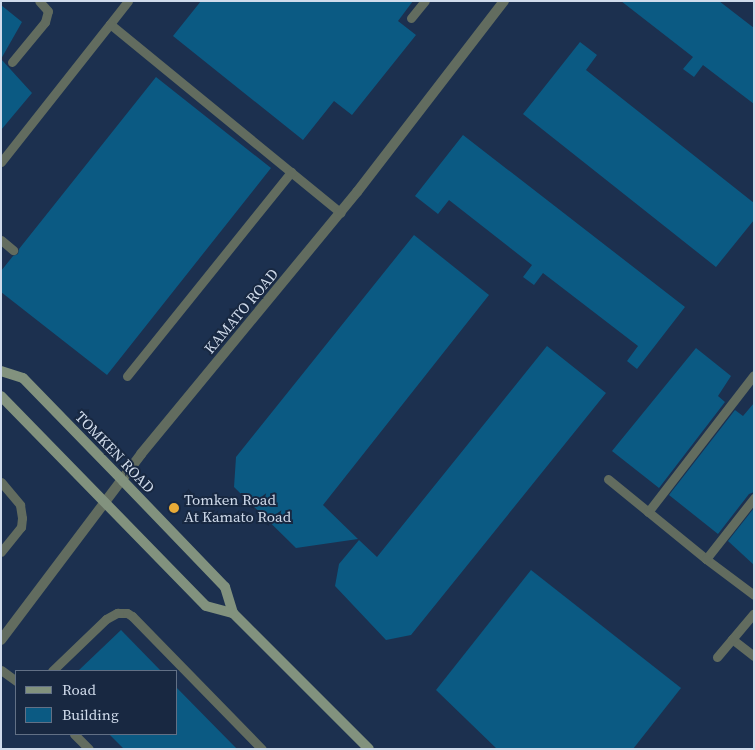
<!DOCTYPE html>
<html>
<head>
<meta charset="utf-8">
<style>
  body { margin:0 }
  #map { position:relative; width:755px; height:750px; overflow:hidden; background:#182841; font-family:"Source Serif 4",serif }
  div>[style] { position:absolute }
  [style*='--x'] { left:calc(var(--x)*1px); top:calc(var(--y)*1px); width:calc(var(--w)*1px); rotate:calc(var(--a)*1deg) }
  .built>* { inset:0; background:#1c304f }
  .building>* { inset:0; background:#0b5a83 }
  .service>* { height:9px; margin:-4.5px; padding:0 4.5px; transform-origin:4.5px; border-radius:4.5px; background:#626c5f }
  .minor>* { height:10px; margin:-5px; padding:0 5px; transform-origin:5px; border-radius:5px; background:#626c5f }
  .secondary>* { height:10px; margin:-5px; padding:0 5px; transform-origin:5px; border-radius:5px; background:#82927e }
  .dots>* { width:14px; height:14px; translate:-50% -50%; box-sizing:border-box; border:2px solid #182841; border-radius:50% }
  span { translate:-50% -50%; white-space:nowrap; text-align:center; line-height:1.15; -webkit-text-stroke:4px #182841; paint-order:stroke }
  .street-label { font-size:15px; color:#d0dbeb }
  .poi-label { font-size:15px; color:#d0dbeb }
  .left { translate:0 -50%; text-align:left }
  .frame { position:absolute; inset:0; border:2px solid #d0dbeb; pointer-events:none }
  .legend { position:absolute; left:15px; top:670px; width:162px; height:65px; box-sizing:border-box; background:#182841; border:1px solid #627085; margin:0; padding:6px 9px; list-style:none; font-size:15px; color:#d0dbeb }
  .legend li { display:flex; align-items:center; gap:10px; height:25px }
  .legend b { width:25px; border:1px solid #627085 }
</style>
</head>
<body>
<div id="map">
  <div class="built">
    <i style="clip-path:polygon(evenodd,1px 1px,754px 1px,754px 749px,1px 749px,1px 1px,16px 671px,176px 671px,176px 734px,16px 734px,16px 671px)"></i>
  </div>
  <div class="building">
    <i style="clip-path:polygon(201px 1px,413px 1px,398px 21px,416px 35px,352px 115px,334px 101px,303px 140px,173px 36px)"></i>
    <i style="clip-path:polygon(621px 1px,719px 1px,754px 28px,754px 104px,703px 65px,694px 77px,683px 69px,693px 57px)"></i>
    <i style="clip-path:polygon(1px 5px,22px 22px,1px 59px,32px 93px,1px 130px)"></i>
    <i style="clip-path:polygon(580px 42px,597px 55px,586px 70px,754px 203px,754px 220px,716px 267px,523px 114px)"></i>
    <i style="clip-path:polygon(156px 77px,271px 168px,107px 375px,1px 292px,1px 271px,13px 256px,18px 254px,19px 249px)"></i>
    <i style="clip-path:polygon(463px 135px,685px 307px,637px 369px,627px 361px,638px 346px,543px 273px,534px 285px,523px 277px,532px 265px,449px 200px,438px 214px,415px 196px)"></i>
    <i style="clip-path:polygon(414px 235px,489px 295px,323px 505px,358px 539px,296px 548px,234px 487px,236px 457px)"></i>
    <i style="clip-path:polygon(547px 346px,606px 393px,411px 635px,386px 640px,335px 586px,339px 564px,359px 540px,377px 557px)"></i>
    <i style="clip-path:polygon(696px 348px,731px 376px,718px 396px,725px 402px,659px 488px,612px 451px)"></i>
    <i style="clip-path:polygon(754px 403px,754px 492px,749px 494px,718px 534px,669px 495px,735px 410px,743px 416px)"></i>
    <i style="clip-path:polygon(754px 508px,754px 565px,728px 541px)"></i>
    <i style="clip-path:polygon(531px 570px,681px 688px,633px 749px,497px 749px,436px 690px)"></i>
    <i style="clip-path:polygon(121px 630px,161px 671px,78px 671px)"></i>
    <i style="clip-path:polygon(176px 687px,237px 749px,124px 749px,109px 734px,176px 734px)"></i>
  </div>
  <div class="service">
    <i style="--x:128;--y:1;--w:29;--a:128"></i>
    <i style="--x:110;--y:24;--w:298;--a:39.3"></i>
    <i style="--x:411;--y:18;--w:22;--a:-51"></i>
    <i style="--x:12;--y:62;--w:52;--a:-50.5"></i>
    <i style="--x:45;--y:22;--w:11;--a:-75"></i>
    <i style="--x:48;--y:11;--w:13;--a:-132"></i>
    <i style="--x:1;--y:162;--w:176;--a:-51.7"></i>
    <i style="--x:1;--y:240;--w:16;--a:40"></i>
    <i style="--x:127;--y:376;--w:262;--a:-51.2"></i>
    <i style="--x:608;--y:479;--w:127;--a:39.2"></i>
    <i style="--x:706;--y:559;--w:60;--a:36.9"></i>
    <i style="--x:1;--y:482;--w:30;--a:50"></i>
    <i style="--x:20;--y:505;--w:13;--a:81"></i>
    <i style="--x:22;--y:518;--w:9;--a:96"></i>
    <i style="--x:21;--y:527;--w:32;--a:129"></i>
    <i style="--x:648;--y:512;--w:173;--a:-52.3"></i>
    <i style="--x:706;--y:559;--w:78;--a:-51.8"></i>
    <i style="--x:732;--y:639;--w:28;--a:38"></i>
    <i style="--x:717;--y:657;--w:57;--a:-49.9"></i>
    <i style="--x:1;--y:670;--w:19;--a:36"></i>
    <i style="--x:52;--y:671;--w:75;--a:-43.9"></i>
    <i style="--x:106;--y:619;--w:13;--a:-29"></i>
    <i style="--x:117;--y:613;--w:10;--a:0"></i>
    <i style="--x:127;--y:613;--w:6;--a:31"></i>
    <i style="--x:132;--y:616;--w:186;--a:45.7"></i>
    <i style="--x:74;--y:734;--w:21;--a:45"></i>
  </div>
  <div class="minor">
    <i style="--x:1;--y:640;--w:233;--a:-53"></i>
    <i style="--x:141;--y:454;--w:340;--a:-50.5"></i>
    <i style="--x:357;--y:192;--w:241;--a:-52.4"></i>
  </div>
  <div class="secondary">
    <i style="--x:1;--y:371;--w:23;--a:18"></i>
    <i style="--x:23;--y:378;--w:144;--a:45.8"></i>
    <i style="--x:123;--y:481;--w:147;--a:46.1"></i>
    <i style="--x:225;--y:587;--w:27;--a:73"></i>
    <i style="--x:233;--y:613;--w:192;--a:45"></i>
    <i style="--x:1;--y:396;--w:293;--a:45.7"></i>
    <i style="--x:206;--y:606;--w:28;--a:15"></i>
  </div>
  <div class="dots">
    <i style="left:174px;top:508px;background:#e9ab37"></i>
  </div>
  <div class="street-label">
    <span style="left:241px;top:311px;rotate:-50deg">KAMATO ROAD</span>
    <span style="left:115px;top:452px;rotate:46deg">TOMKEN ROAD</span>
  </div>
  <div class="poi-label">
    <span class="left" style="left:184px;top:508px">Tomken Road<br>At Kamato Road</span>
  </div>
  <div class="frame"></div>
  <ul class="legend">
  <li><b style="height:6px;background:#82927e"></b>Road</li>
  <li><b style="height:14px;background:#0b5a83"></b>Building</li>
  </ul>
</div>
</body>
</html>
